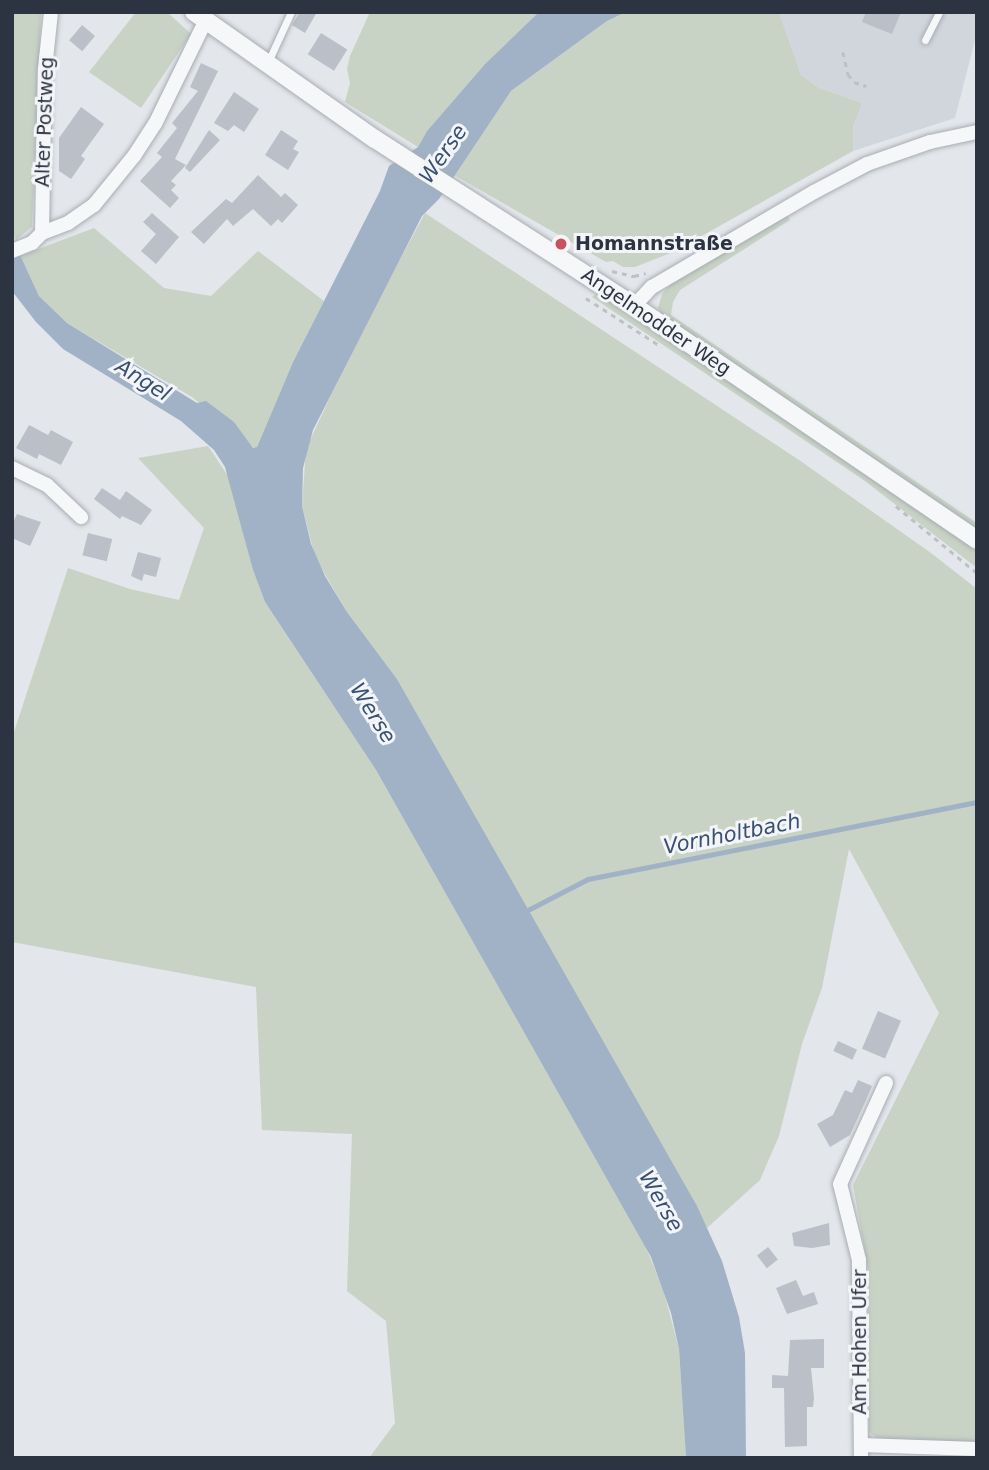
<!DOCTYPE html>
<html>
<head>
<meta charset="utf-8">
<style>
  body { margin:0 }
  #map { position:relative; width:989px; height:1470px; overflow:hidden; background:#e3e6ea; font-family:"DejaVu Sans",sans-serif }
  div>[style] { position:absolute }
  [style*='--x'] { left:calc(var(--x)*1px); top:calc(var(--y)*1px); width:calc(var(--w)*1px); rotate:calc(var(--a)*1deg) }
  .built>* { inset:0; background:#d1d5dc }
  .green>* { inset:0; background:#c8d3c5 }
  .water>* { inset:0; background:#a1b2c7 }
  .stream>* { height:4.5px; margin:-2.25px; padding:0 2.25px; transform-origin:2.25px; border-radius:2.25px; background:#a1b2c7 }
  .building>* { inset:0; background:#bbbfc7; transform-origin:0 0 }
  .path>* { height:2.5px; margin-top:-1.25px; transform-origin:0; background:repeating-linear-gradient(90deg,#bdc0c5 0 5px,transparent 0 10px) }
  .roads { filter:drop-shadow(0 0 2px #a8adb4) drop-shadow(0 0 2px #a8adb4) }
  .service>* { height:7px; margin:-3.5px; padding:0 3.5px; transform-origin:3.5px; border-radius:3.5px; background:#f6f7f9 }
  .minor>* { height:14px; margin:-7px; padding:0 7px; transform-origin:7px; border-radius:7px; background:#f6f7f9 }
  .tertiary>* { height:18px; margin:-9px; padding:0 9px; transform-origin:9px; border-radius:9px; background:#f6f7f9 }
  .dots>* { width:19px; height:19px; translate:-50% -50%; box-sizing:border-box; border:4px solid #f3f5f8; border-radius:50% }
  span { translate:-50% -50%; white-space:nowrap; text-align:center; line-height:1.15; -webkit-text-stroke:6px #f3f5f8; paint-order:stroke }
  .street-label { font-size:19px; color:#2c3341 }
  .poi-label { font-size:19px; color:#2c3341; font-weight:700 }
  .left { translate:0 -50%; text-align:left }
  .water-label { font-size:21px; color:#395072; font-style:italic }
  .frame { position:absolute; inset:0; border:14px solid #2c3341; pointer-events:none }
</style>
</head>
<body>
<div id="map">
  <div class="built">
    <i style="clip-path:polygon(779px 12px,977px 12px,977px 32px,955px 118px,853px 151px,853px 127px,862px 103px,819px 88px,801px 75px)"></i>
  </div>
  <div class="green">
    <i style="clip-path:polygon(13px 12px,41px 12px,32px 227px,16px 240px,12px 232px)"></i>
    <i style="clip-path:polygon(136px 12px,167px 12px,191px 34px,141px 108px,89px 72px)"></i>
    <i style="clip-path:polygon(370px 12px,539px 12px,485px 64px,427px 131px,418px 147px,345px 102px,350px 83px,347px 69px,350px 56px)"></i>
    <i style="clip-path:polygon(626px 12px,779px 12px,801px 75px,819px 88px,862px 103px,853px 127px,853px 151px,673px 252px,635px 267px,623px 267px,613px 261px,606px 262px,454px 175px,511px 91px,607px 21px)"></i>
    <i style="clip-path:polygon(425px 213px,799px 460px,931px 553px,977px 589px,977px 1442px,878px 1439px,869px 1432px,868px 1269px,853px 1185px,939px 1013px,849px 849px,822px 988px,802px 1044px,779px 1136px,760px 1180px,707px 1228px,397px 679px,347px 612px,315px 557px,302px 506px,306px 449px,356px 341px)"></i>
    <i style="clip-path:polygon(787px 215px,790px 220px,680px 290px,673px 302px,671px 315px,977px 523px,977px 531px,666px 320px,658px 308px,662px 294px,672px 283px)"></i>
    <i style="clip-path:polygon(94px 228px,164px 288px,211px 296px,258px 251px,324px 301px,293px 362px,257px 447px,254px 448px,192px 397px,67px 323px,39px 296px,20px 256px)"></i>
    <i style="clip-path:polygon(596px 294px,633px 316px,977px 546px,977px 568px,865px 481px,592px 297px)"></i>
    <i style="clip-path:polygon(208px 446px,230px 479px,253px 570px,265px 602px,376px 770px,645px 1245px,663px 1289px,679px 1349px,686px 1458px,369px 1458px,395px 1423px,386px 1321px,347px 1291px,352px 1134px,262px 1130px,256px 987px,12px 942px,12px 738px,68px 568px,130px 589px,179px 600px,204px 528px,138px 458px)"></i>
  </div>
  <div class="water">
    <i style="clip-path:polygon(539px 12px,626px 12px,607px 21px,511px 91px,439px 199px,422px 216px,313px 430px,303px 468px,302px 506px,311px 544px,325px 576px,347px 612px,397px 679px,697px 1206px,722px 1261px,739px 1317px,745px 1353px,746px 1458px,686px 1458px,679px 1349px,671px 1313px,651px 1257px,376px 770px,265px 602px,253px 570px,225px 467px,214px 450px,181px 421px,63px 349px,36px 322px,12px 291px,12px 259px,20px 255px,39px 296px,67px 323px,197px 403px,206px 401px,234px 422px,253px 448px,257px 447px,293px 362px,380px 191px,389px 166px,418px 147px,427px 131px,485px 64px)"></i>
  </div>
  <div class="stream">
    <i style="--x:524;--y:912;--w:72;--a:-27.3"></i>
    <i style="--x:588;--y:879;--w:397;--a:-11.2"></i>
  </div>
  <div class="building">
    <i style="clip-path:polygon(300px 12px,317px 12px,305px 33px,292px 25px)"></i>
    <i style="clip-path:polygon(866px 12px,901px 12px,892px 34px,862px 22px)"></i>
    <i style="left:82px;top:25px;width:17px;height:20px;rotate:40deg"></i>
    <i style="left:321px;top:33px;width:31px;height:25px;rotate:32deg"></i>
    <i style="clip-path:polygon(201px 63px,218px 71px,175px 159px,186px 165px,171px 181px,176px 185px,171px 190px,179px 198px,170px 208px,140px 181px,162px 157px,157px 153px,177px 128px,172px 123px,198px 91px,190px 87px)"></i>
    <i style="clip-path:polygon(234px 92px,259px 109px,244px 132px,234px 125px,228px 131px,214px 123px)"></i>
    <i style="clip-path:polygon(81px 107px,104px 124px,81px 156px,85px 159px,71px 179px,59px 171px,59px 138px)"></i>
    <i style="clip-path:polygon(209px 130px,220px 140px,190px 172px,185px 168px)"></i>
    <i style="clip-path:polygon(281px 130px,298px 141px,293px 149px,299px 152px,288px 170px,265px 155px)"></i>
    <i style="clip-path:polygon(258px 175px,281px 197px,285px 193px,298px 205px,282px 223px,278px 219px,271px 226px,253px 209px,233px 226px,227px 219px,204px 244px,191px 232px,226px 199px,232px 203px)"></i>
    <i style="clip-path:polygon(152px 213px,179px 237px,156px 264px,141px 251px,156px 234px,143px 222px)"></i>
    <i style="clip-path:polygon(29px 425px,48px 435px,51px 430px,73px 442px,61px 465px,39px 454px,37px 459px,16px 448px)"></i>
    <i style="clip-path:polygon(102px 488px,120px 500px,126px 491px,152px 510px,141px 525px,122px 516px,120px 519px,94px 499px)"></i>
    <i style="clip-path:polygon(17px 514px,41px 522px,30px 546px,12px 538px,12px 525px)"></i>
    <i style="left:88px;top:533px;width:25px;height:23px;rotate:14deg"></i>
    <i style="clip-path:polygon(138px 552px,161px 558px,156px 577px,144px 574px,142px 581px,131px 576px)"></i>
    <i style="left:878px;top:1011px;width:25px;height:41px;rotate:23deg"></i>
    <i style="left:838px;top:1041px;width:21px;height:11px;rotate:25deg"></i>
    <i style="clip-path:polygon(858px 1080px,872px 1086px,866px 1100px,850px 1135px,830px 1147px,817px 1124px,833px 1115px,845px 1090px,852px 1093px)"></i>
    <i style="clip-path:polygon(829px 1223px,830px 1245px,812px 1248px,794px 1246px,792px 1233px)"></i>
    <i style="left:768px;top:1247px;width:16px;height:14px;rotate:52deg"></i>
    <i style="clip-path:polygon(796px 1280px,803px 1296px,814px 1292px,818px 1304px,787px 1314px,776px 1288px)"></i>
    <i style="clip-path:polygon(824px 1339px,824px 1368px,811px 1368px,814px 1398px,813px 1407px,807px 1407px,807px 1446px,785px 1447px,784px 1388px,772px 1388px,772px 1375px,788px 1376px,790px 1340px)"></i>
  </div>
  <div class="path">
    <i style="--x:843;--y:52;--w:23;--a:77"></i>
    <i style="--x:848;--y:74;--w:10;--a:53"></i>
    <i style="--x:854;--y:82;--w:13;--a:18"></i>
    <i style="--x:612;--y:271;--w:23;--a:13"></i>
    <i style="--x:634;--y:276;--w:12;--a:-14"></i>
    <i style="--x:586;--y:298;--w:90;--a:32.8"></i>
    <i style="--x:896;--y:506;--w:105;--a:39.6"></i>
  </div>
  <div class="roads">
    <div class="service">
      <i style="--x:925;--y:40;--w:31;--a:-63"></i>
      <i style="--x:267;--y:64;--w:57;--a:-65.2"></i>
    </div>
    <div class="minor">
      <i style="--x:42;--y:233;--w:28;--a:-21"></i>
      <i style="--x:68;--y:223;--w:32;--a:-35"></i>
      <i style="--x:94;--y:205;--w:63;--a:-50.8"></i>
      <i style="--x:134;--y:156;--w:38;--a:-57"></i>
      <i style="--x:155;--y:124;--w:114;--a:-63.9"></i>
      <i style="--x:12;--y:251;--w:22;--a:-22"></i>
      <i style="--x:32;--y:243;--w:14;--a:-45"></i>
      <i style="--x:42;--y:233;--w:164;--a:-89"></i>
      <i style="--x:45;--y:69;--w:57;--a:-84"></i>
      <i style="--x:634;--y:306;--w:26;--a:-47"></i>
      <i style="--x:652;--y:287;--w:188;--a:-30.4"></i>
      <i style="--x:814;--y:192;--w:60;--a:-27.8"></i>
      <i style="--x:867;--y:164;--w:67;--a:-19.2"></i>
      <i style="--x:930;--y:142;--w:48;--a:-12"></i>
      <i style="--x:12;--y:468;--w:39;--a:26"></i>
      <i style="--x:47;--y:485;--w:47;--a:43.3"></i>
      <i style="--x:861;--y:1445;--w:116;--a:2"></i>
      <i style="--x:861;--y:1458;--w:198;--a:-90.6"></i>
      <i style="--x:859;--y:1260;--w:78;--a:-104"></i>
      <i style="--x:840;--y:1184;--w:111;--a:-65.5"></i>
    </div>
    <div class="tertiary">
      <i style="--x:194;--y:12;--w:221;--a:35.1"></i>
      <i style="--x:375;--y:139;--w:308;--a:32.8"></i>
      <i style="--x:634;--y:306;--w:415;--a:34.3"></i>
    </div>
  </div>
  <div class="dots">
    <i style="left:561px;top:244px;background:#c5535e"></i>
  </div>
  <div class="street-label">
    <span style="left:45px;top:122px;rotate:-88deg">Alter Postweg</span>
    <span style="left:656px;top:322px;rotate:34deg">Angelmodder Weg</span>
    <span style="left:860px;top:1342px;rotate:-90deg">Am Hohen Ufer</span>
  </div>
  <div class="poi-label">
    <span class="left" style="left:575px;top:244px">Homannstraße</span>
  </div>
  <div class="water-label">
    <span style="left:443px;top:154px;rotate:-55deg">Werse</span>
    <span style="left:143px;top:380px;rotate:32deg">Angel</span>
    <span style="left:373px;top:713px;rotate:58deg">Werse</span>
    <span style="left:732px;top:834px;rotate:-11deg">Vornholtbach</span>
    <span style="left:661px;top:1201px;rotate:60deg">Werse</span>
  </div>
  <div class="frame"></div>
</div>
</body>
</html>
